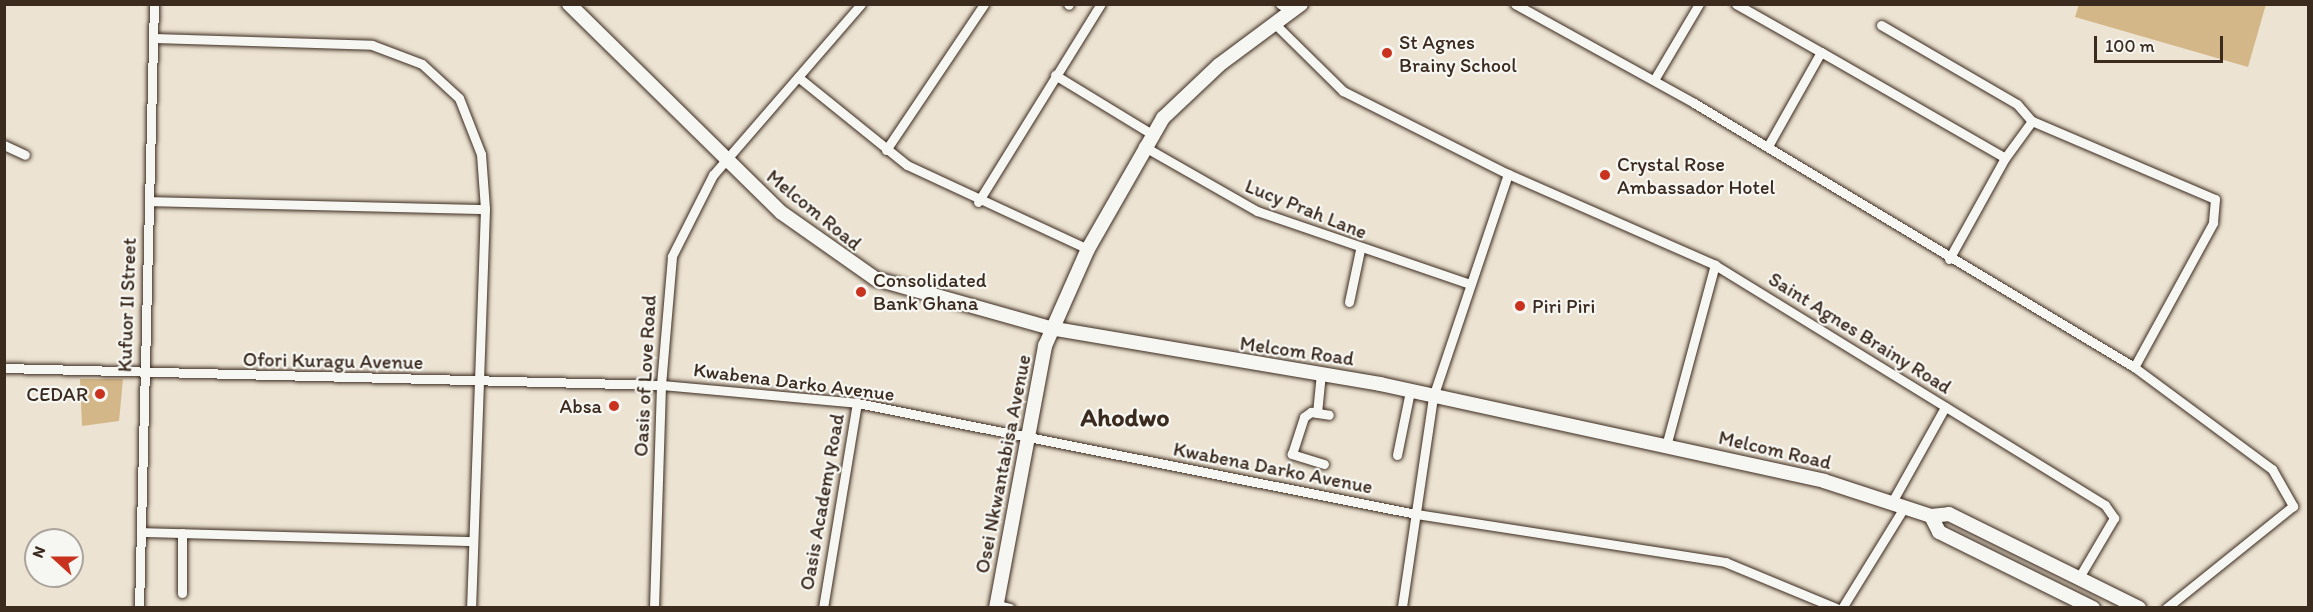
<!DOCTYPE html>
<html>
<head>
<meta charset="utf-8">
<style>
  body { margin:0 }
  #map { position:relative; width:2313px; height:612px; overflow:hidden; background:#ece3d2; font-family:Itim,sans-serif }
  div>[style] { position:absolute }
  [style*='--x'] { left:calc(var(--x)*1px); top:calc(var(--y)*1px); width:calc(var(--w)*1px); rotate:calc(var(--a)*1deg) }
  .building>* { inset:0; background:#d3b788 }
  .roads { filter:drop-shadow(0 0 2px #3b2a1e) drop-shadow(0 0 2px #3b2a1e) }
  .street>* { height:9px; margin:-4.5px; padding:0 4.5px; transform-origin:4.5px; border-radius:4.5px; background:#f6f6f2 }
  .secondary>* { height:14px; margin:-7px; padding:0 7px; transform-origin:7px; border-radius:7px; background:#f6f6f2 }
  .dots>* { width:16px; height:16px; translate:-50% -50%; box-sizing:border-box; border:3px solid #f6f6f2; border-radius:50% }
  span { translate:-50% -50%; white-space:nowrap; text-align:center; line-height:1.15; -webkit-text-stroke:4.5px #f6f6f2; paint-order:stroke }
  .poi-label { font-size:20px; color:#3b2a1e }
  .left { translate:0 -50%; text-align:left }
  .right { translate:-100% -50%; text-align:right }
  .street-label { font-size:20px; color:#3b2a1e }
  .district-label { font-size:26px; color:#3b2a1e; font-weight:700 }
  .frame { position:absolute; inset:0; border:6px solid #3b2a1e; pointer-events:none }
  .north { position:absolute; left:24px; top:528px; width:60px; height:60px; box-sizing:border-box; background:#f6f6f2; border:2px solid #aba49d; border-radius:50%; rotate:291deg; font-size:16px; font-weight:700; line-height:24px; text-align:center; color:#3b2a1e }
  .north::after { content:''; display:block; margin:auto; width:21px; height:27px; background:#c8321e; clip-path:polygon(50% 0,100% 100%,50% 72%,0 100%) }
  .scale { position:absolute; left:2094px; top:36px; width:129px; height:27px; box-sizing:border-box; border:3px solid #3b2a1e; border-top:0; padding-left:8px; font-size:18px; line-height:21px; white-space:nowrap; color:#3b2a1e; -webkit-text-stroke:4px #f6f6f2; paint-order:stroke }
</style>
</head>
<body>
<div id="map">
  <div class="building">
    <i style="clip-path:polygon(2079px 4px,2266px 4px,2248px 67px,2075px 17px)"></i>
    <i style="clip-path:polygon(80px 379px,123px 379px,119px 421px,82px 426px)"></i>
  </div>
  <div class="roads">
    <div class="street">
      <i style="--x:1068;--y:4;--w:1;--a:45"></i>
      <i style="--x:1280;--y:4;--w:13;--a:32"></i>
      <i style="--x:1515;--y:4;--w:205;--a:28.9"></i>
      <i style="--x:1694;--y:103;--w:513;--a:30.96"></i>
      <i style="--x:2134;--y:367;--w:172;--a:36.5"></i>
      <i style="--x:2272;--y:469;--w:43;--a:60.4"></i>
      <i style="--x:2293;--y:506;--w:163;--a:141.2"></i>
      <i style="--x:1736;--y:4;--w:98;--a:29.5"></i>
      <i style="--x:1274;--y:23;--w:97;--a:44.6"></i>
      <i style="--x:1343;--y:91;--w:185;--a:26.7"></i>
      <i style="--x:1508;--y:174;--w:235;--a:108.6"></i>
      <i style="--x:1433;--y:397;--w:213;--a:98.4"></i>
      <i style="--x:1881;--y:25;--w:157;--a:30.2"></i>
      <i style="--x:2017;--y:104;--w:23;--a:49"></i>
      <i style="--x:2032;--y:121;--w:199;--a:23.1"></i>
      <i style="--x:2215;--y:199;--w:24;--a:95"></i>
      <i style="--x:2213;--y:223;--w:164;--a:118.7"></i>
      <i style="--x:154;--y:38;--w:218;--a:1.8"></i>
      <i style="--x:372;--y:45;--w:53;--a:20.8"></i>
      <i style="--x:422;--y:64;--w:50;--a:42.6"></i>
      <i style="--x:459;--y:98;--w:60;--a:68.6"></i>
      <i style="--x:481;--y:154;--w:55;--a:85.8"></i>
      <i style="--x:485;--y:209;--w:399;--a:92"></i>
      <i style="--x:1055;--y:75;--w:111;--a:31.4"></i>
      <i style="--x:798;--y:77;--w:140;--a:38.9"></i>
      <i style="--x:907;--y:165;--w:200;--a:24.9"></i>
      <i style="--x:1654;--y:80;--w:88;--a:-59.4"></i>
      <i style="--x:4;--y:145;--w:23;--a:25"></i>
      <i style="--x:1143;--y:146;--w:131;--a:29.7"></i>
      <i style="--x:1257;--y:211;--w:222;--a:18.9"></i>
      <i style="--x:1768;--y:146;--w:108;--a:-60.6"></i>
      <i style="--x:1821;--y:52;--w:212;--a:29.9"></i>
      <i style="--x:886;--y:150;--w:176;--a:-56.1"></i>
      <i style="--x:1508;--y:174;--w:226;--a:23.7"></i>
      <i style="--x:1715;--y:265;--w:458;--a:31.6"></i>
      <i style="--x:2105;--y:505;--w:16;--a:55"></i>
      <i style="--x:2114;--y:518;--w:71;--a:120.5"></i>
      <i style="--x:149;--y:201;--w:336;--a:1.4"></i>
      <i style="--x:978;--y:202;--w:233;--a:-58.2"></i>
      <i style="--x:1949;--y:259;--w:115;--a:-61"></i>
      <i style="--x:2005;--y:158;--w:46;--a:-53.9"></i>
      <i style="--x:1349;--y:302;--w:53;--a:-78.1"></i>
      <i style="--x:4;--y:368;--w:657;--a:1.48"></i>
      <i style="--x:661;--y:385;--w:197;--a:5.2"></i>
      <i style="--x:857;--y:403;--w:570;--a:11.23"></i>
      <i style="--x:1416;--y:514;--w:313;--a:8.8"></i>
      <i style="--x:1725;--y:562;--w:120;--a:22.5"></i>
      <i style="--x:1317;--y:413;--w:40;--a:-84.3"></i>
      <i style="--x:1666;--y:446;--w:188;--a:-74.9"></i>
      <i style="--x:1397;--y:455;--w:65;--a:-78.5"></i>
      <i style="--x:1324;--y:464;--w:34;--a:-163"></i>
      <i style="--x:1292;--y:454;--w:39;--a:-72"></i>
      <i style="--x:1304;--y:417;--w:9;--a:-36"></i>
      <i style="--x:1311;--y:412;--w:18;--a:9"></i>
      <i style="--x:1892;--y:502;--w:109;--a:-60.8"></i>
      <i style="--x:141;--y:532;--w:331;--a:1.6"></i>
      <i style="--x:182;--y:593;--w:60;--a:-90"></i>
      <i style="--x:997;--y:605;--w:13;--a:13"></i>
      <i style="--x:139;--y:608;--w:604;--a:-88.58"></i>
      <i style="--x:654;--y:608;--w:223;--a:-88.2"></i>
      <i style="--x:661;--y:385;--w:129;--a:-85.1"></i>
      <i style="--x:672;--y:256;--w:91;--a:-63.2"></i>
      <i style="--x:713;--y:175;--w:226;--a:-49.1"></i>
      <i style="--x:823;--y:608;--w:208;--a:-80.6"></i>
      <i style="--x:1842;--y:608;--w:120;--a:-58.3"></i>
    </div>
    <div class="secondary">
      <i style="--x:569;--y:4;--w:298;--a:44.5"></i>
      <i style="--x:782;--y:213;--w:115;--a:35.1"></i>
      <i style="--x:876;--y:279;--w:181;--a:15.7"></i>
      <i style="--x:1050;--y:328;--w:335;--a:9.6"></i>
      <i style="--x:1380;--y:384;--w:454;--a:12.3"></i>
      <i style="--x:1824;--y:481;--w:113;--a:18.1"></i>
      <i style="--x:1931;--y:516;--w:18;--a:63"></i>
      <i style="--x:1939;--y:532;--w:172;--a:26.3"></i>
      <i style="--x:1931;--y:516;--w:18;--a:-6"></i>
      <i style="--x:1949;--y:514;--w:212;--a:26.3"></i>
      <i style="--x:996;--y:608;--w:267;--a:-79.4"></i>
      <i style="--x:1045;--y:346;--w:106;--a:-66.1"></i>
      <i style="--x:1088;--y:249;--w:151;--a:-60.2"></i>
      <i style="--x:1163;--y:118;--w:77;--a:-43.4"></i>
      <i style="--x:1219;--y:65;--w:102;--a:-36.6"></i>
    </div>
  </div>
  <div class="dots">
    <i style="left:1387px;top:53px;background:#c8321e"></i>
    <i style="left:1605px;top:175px;background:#c8321e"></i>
    <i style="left:861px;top:292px;background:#c8321e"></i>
    <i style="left:1520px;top:306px;background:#c8321e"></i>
    <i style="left:100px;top:394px;background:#c8321e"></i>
    <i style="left:614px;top:406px;background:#c8321e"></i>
  </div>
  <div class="poi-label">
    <span class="left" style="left:1399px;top:54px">St Agnes<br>Brainy School</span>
    <span class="left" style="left:1617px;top:176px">Crystal Rose<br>Ambassador Hotel</span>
    <span class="left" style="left:873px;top:292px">Consolidated<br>Bank Ghana</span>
    <span class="left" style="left:1532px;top:306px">Piri Piri</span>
    <span class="right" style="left:88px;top:394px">CEDAR</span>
    <span class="right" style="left:602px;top:406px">Absa</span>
  </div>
  <div class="street-label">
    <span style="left:1306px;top:209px;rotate:22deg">Lucy Prah Lane</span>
    <span style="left:814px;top:210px;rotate:39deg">Melcom Road</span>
    <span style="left:127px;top:305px;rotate:-88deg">Kufuor II Street</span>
    <span style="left:1860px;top:333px;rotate:32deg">Saint Agnes Brainy Road</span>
    <span style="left:1297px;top:351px;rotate:8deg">Melcom Road</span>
    <span style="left:333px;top:361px;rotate:1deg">Ofori Kuragu Avenue</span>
    <span style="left:645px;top:376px;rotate:-87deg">Oasis of Love Road</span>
    <span style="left:794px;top:382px;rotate:7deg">Kwabena Darko Avenue</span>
    <span style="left:1775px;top:450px;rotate:13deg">Melcom Road</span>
    <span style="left:1003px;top:464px;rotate:-79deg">Osei Nkwantabisa Avenue</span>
    <span style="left:1273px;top:468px;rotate:11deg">Kwabena Darko Avenue</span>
    <span style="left:822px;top:502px;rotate:-80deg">Oasis Academy Road</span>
  </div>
  <div class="district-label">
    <span style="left:1125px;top:418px">Ahodwo</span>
  </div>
  <div class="frame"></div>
  <div class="north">N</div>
  <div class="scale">100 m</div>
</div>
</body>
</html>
